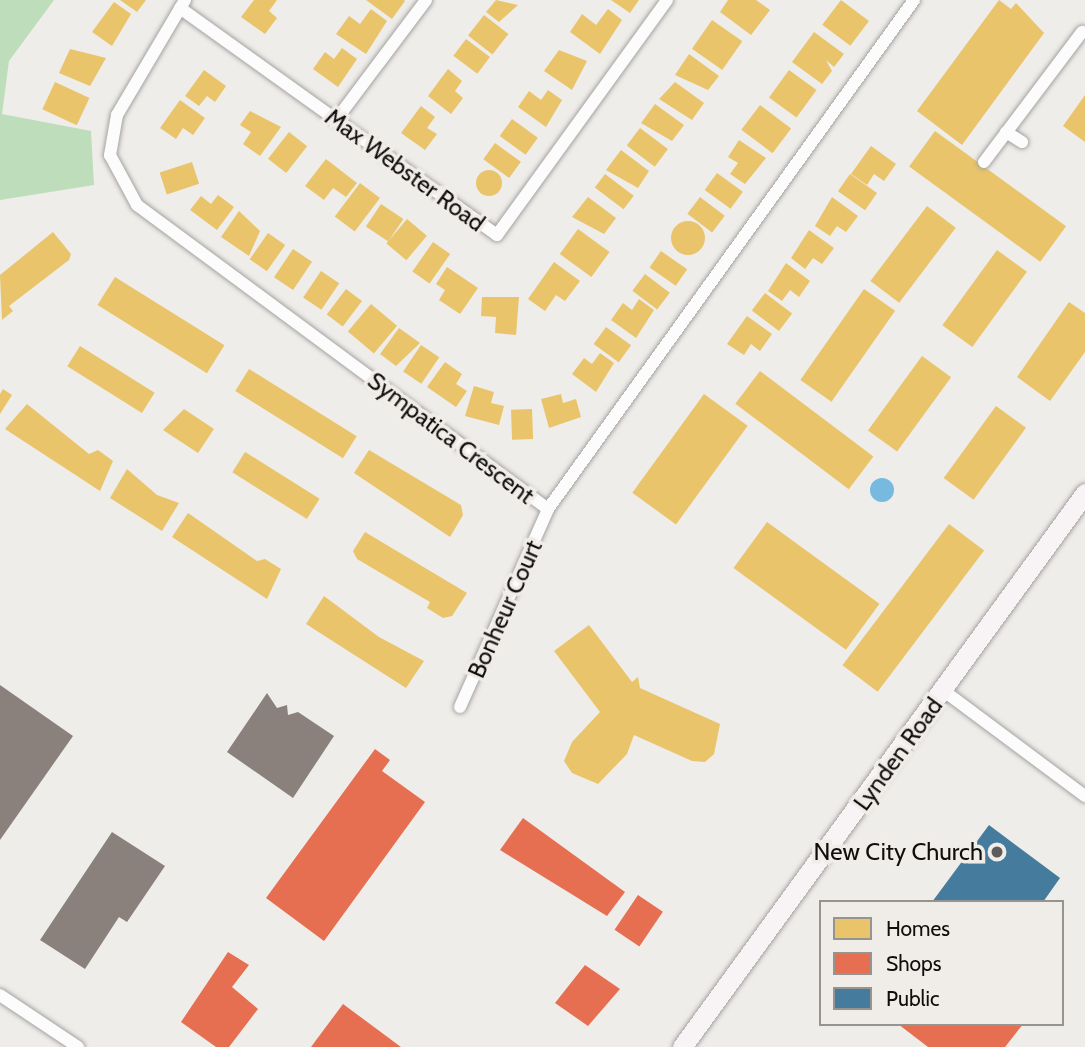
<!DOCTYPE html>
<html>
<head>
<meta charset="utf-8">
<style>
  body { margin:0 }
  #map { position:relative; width:1085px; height:1047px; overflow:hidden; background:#efedea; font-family:Cabin,sans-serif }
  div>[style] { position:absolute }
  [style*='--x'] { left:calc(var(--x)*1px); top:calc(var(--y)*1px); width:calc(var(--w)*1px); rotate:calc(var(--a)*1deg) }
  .green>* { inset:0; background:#beddba }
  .water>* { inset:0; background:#77b9df }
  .round { border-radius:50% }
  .homes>* { inset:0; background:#e9c46a; transform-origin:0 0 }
  .shops>* { inset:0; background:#e76f51; transform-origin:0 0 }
  .public>* { inset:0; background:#457b9d }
  .industry>* { inset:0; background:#8a817c }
  .roads { filter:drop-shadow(0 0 2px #a5a3a1) drop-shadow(0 0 2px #a5a3a1) }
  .minor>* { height:12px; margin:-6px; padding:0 6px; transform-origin:6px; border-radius:6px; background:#fdfcfc }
  .secondary>* { height:19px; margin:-9.5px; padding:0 9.5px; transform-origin:9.5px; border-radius:9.5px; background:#f8f4f5 }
  .dots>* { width:19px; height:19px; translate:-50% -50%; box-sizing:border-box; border:4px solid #f0ede9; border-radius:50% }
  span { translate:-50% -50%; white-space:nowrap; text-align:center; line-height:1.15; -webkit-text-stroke:7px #f0ede9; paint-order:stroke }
  .street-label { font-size:24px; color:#0f0e0d }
  .poi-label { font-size:24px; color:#0f0e0d }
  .right { translate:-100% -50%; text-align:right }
  .legend { position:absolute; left:819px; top:900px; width:245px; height:126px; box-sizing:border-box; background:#f0ede9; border:2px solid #969491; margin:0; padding:9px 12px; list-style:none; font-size:21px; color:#0f0e0d }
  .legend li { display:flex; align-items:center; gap:14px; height:35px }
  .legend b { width:35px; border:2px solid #969491 }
</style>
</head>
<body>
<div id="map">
  <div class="green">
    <i style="clip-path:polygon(0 0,54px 0,9px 61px,2px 114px,91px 131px,94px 185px,0 200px)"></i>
  </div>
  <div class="water">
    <i class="round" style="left:870px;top:478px;width:24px;height:24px"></i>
  </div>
  <div class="homes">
    <i style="clip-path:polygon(120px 0,146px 0,137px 12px)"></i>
    <i style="clip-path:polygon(254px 0,277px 0,269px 11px,277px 18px,265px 34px,241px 17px)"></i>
    <i style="clip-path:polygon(366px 0,404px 0,405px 1px,392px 19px)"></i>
    <i style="clip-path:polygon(496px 0,518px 5px,499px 22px,486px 12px)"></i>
    <i style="clip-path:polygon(611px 0,639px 0,630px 13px)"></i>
    <i style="clip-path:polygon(728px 0,756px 0,770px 10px,751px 35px,720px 12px)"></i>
    <i style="left:841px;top:0;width:35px;height:31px;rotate:37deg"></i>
    <i style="clip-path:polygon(999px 0,1011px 9px,1016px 3px,1044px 33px,962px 145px,917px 111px)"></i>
    <i style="clip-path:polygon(114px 2px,131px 14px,112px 46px,92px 32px)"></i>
    <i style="clip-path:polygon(371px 9px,387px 21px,366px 54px,336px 34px,349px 16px,360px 24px)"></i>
    <i style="clip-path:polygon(608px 9px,622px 20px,600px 54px,570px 32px,582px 14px,596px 25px)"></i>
    <i style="left:484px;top:15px;width:31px;height:26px;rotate:38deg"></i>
    <i style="left:712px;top:20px;width:37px;height:35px;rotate:35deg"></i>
    <i style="clip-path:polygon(814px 32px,844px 54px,834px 67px,826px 60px,832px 71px,822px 84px,792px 62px)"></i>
    <i style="left:466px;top:39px;width:30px;height:21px;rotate:37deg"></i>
    <i style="clip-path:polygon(342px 48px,357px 59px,338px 87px,313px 69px,325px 52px,334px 59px)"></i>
    <i style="clip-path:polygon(70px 49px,106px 58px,90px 86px,59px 73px)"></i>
    <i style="clip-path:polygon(559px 50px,587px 61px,572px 90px,544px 71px)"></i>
    <i style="clip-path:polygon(689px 54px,719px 76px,708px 90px,675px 75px)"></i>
    <i style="clip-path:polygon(448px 69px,462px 81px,455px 91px,463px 98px,451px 114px,428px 96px)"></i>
    <i style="clip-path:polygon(204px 70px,226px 86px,215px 102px,207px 96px,199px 106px,185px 96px)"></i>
    <i style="left:789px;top:70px;width:34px;height:34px;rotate:36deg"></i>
    <i style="left:55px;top:82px;width:38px;height:30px;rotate:25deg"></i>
    <i style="clip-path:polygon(675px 82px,704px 103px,692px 120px,659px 99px)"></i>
    <i style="clip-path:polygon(548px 90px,562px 100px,546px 127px,518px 107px,529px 91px,541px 100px)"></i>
    <i style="clip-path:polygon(1085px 95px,1085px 142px,1063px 126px)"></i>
    <i style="clip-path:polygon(180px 100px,205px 118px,193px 135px,183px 128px,176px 139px,160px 128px)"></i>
    <i style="clip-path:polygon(655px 104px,684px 125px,672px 141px,641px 123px)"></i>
    <i style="left:760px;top:105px;width:39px;height:31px;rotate:37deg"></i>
    <i style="clip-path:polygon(421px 106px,435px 117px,427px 128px,437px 134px,425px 150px,401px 133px)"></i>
    <i style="clip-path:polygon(250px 111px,281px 127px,260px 156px,243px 144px,251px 132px,240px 125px)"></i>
    <i style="left:512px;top:119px;width:32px;height:21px;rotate:36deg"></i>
    <i style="left:640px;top:128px;width:35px;height:22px;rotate:37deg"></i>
    <i style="left:935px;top:131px;width:162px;height:44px;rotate:36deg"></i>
    <i style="left:289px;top:132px;width:23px;height:34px;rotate:38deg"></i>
    <i style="clip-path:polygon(739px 140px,766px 158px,745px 184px,730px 174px,738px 163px,728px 157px)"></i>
    <i style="left:495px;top:143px;width:32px;height:20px;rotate:36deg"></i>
    <i style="clip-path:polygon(871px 146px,896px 164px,884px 181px,874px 174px,867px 185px,851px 174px)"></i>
    <i style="clip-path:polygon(621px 150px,649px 171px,638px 188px,606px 170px)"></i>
    <i style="clip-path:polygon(326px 159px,357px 183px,346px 197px,333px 188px,324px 200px,305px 186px)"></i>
    <i style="left:192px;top:162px;width:23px;height:34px;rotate:72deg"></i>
    <i class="round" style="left:476px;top:170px;width:26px;height:26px"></i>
    <i style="left:717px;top:173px;width:32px;height:21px;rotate:36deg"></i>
    <i style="left:605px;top:174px;width:36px;height:17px;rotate:37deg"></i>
    <i style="left:850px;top:174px;width:33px;height:21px;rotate:35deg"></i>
    <i style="left:360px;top:183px;width:25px;height:42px;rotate:37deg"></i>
    <i style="clip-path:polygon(218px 195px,234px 207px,217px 230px,190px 210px,201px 196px,211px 204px)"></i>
    <i style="clip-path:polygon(588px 197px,616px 218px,604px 234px,572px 217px)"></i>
    <i style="left:700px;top:197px;width:31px;height:21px;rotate:37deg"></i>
    <i style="clip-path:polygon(832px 197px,858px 216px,846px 232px,837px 226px,830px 236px,815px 226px)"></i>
    <i style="left:381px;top:204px;width:27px;height:27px;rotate:34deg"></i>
    <i style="left:927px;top:206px;width:36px;height:94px;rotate:37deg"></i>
    <i style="clip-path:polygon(239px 211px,260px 231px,249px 256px,221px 237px)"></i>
    <i style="left:407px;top:219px;width:26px;height:32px;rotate:40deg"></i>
    <i class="round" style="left:671px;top:221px;width:34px;height:34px"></i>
    <i style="left:578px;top:229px;width:39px;height:31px;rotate:36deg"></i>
    <i style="clip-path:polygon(809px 230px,834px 248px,822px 264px,813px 258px,805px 269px,791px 258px)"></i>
    <i style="clip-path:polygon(53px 232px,71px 254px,69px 260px,9px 306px,13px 311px,2px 320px,0 275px)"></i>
    <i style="left:268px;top:233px;width:21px;height:32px;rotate:35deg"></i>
    <i style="left:433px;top:242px;width:21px;height:36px;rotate:35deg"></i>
    <i style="left:293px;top:249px;width:23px;height:34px;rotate:34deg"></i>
    <i style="left:997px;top:250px;width:37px;height:93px;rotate:36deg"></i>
    <i style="left:661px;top:251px;width:32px;height:20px;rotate:35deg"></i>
    <i style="clip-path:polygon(554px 262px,580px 281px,565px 301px,556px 295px,545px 311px,528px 299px)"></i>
    <i style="clip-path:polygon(786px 263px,810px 281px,799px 297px,790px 290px,782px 301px,768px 291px)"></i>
    <i style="clip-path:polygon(447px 267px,478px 288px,460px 314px,439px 300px,445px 290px,436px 284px)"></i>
    <i style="left:321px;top:271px;width:22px;height:32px;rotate:34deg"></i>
    <i style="left:645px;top:274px;width:31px;height:21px;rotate:37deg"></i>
    <i style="left:115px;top:277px;width:129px;height:33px;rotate:32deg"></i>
    <i style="left:346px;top:289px;width:20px;height:32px;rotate:37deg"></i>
    <i style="left:864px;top:289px;width:38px;height:111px;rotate:35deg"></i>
    <i style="left:765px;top:293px;width:34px;height:22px;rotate:37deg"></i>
    <i style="clip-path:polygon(482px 297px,519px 297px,516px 335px,495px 333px,496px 317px,481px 316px)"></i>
    <i style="clip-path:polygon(639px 299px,654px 310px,636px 338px,611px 320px,623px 303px,632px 310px)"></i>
    <i style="clip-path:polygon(1069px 302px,1085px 313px,1085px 352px,1050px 401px,1017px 377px)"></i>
    <i style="left:371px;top:304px;width:34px;height:36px;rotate:40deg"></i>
    <i style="clip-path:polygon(747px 316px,772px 334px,760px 351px,751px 344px,744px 355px,727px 344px)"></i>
    <i style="left:606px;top:327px;width:31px;height:21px;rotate:36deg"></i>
    <i style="clip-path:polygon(399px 328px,420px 343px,396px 366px,380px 354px)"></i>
    <i style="left:421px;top:345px;width:22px;height:32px;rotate:34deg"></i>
    <i style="left:80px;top:346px;width:88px;height:24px;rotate:32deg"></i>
    <i style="clip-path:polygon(600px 353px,614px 363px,596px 392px,572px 374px,584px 358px,592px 364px)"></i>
    <i style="left:922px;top:356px;width:36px;height:92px;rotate:36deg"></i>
    <i style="clip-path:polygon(445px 362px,462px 374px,456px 384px,467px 391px,456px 407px,427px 387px)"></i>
    <i style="left:249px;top:369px;width:127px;height:26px;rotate:32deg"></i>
    <i style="left:760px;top:371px;width:142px;height:41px;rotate:37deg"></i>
    <i style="clip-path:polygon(474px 386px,494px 392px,491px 403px,504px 406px,499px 425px,465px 416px)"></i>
    <i style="clip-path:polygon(3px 389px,12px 395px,0 414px,0 394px)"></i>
    <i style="clip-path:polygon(561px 394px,563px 403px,576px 399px,581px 417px,549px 428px,541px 399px)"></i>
    <i style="left:704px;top:394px;width:54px;height:122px;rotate:36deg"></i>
    <i style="clip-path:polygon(27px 404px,89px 454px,98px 450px,113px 461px,100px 491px,5px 429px)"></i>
    <i style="left:996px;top:406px;width:37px;height:89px;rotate:36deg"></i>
    <i style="clip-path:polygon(184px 409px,214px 429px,198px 453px,163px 430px)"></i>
    <i style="left:532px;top:409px;width:30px;height:21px;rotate:88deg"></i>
    <i style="clip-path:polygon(369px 450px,461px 505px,463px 515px,450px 537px,354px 473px)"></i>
    <i style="left:245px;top:452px;width:88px;height:24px;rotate:32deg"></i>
    <i style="clip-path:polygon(127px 469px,157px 495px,179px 503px,162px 531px,110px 498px)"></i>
    <i style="clip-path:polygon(188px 513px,257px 561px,265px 559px,281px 569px,267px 599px,172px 537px)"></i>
    <i style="left:767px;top:522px;width:139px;height:57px;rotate:36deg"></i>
    <i style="left:949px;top:524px;width:44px;height:177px;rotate:37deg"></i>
    <i style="clip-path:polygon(365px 532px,467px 593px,452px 616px,443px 618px,427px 608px,430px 602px,357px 559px,353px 551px)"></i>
    <i style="clip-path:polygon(324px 596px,379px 637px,424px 661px,406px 688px,306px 624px)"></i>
    <i style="clip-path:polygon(589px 625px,632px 682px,638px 677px,640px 688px,720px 724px,714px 754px,705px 762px,692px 761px,634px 735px,627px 754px,598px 784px,572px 773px,564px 761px,572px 742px,600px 712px,554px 651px)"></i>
  </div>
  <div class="shops">
    <i style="clip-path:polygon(375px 749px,390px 760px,382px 771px,425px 802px,324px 941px,266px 898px)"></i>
    <i style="clip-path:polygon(523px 818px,625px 892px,607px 916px,500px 850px)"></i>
    <i style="left:638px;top:895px;width:30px;height:42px;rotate:34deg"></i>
    <i style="clip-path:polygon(228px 952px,249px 965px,232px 987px,258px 1009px,229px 1047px,216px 1047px,181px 1022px)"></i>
    <i style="clip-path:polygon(585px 965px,620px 989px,588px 1026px,555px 1003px)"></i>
    <i style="clip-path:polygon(343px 1004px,401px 1047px,311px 1047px)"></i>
    <i style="clip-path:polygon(898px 1024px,1023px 1024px,1005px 1047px,928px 1047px)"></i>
  </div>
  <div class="public">
    <i style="clip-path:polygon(989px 825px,1060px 878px,1043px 902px,932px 902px)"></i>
  </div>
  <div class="industry">
    <i style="clip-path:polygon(0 685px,73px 736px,0 840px)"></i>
    <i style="clip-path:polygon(267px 693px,277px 708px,287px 705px,288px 715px,298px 712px,334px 736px,293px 798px,227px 752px)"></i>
    <i style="clip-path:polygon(112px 832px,165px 866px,127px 922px,119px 917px,85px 969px,40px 940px)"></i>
  </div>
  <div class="roads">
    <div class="minor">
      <i style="--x:185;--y:0;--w:134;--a:120.6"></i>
      <i style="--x:117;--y:115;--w:41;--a:99.9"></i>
      <i style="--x:110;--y:155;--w:57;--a:61.6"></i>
      <i style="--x:137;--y:205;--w:511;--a:36.49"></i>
      <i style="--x:180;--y:8;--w:390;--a:35.6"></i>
      <i style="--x:497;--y:235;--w:290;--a:-54.1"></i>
      <i style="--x:336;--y:120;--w:150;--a:-53.1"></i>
      <i style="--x:1006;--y:132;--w:19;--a:32"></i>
      <i style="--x:984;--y:162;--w:163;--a:-53"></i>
      <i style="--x:944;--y:691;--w:176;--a:36.7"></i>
      <i style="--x:460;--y:707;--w:217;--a:-66"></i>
      <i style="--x:548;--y:509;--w:627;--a:-54.28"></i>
      <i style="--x:0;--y:995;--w:94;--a:33.7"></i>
    </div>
    <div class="secondary">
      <i style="--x:682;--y:1047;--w:685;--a:-53.97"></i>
    </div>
  </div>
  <div class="dots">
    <i style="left:997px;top:852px;background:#5d5c5a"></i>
  </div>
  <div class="street-label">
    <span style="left:405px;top:170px;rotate:36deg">Max Webster Road</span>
    <span style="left:451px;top:438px;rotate:37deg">Sympatica Crescent</span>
    <span style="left:505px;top:609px;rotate:-66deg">Bonheur Court</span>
    <span style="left:898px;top:754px;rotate:-54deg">Lynden Road</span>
  </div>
  <div class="poi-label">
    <span class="right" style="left:983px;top:852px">New City Church</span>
  </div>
  <ul class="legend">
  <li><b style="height:19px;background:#e9c46a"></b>Homes</li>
  <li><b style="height:19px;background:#e76f51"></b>Shops</li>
  <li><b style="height:19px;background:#457b9d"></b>Public</li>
  </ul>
</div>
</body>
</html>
